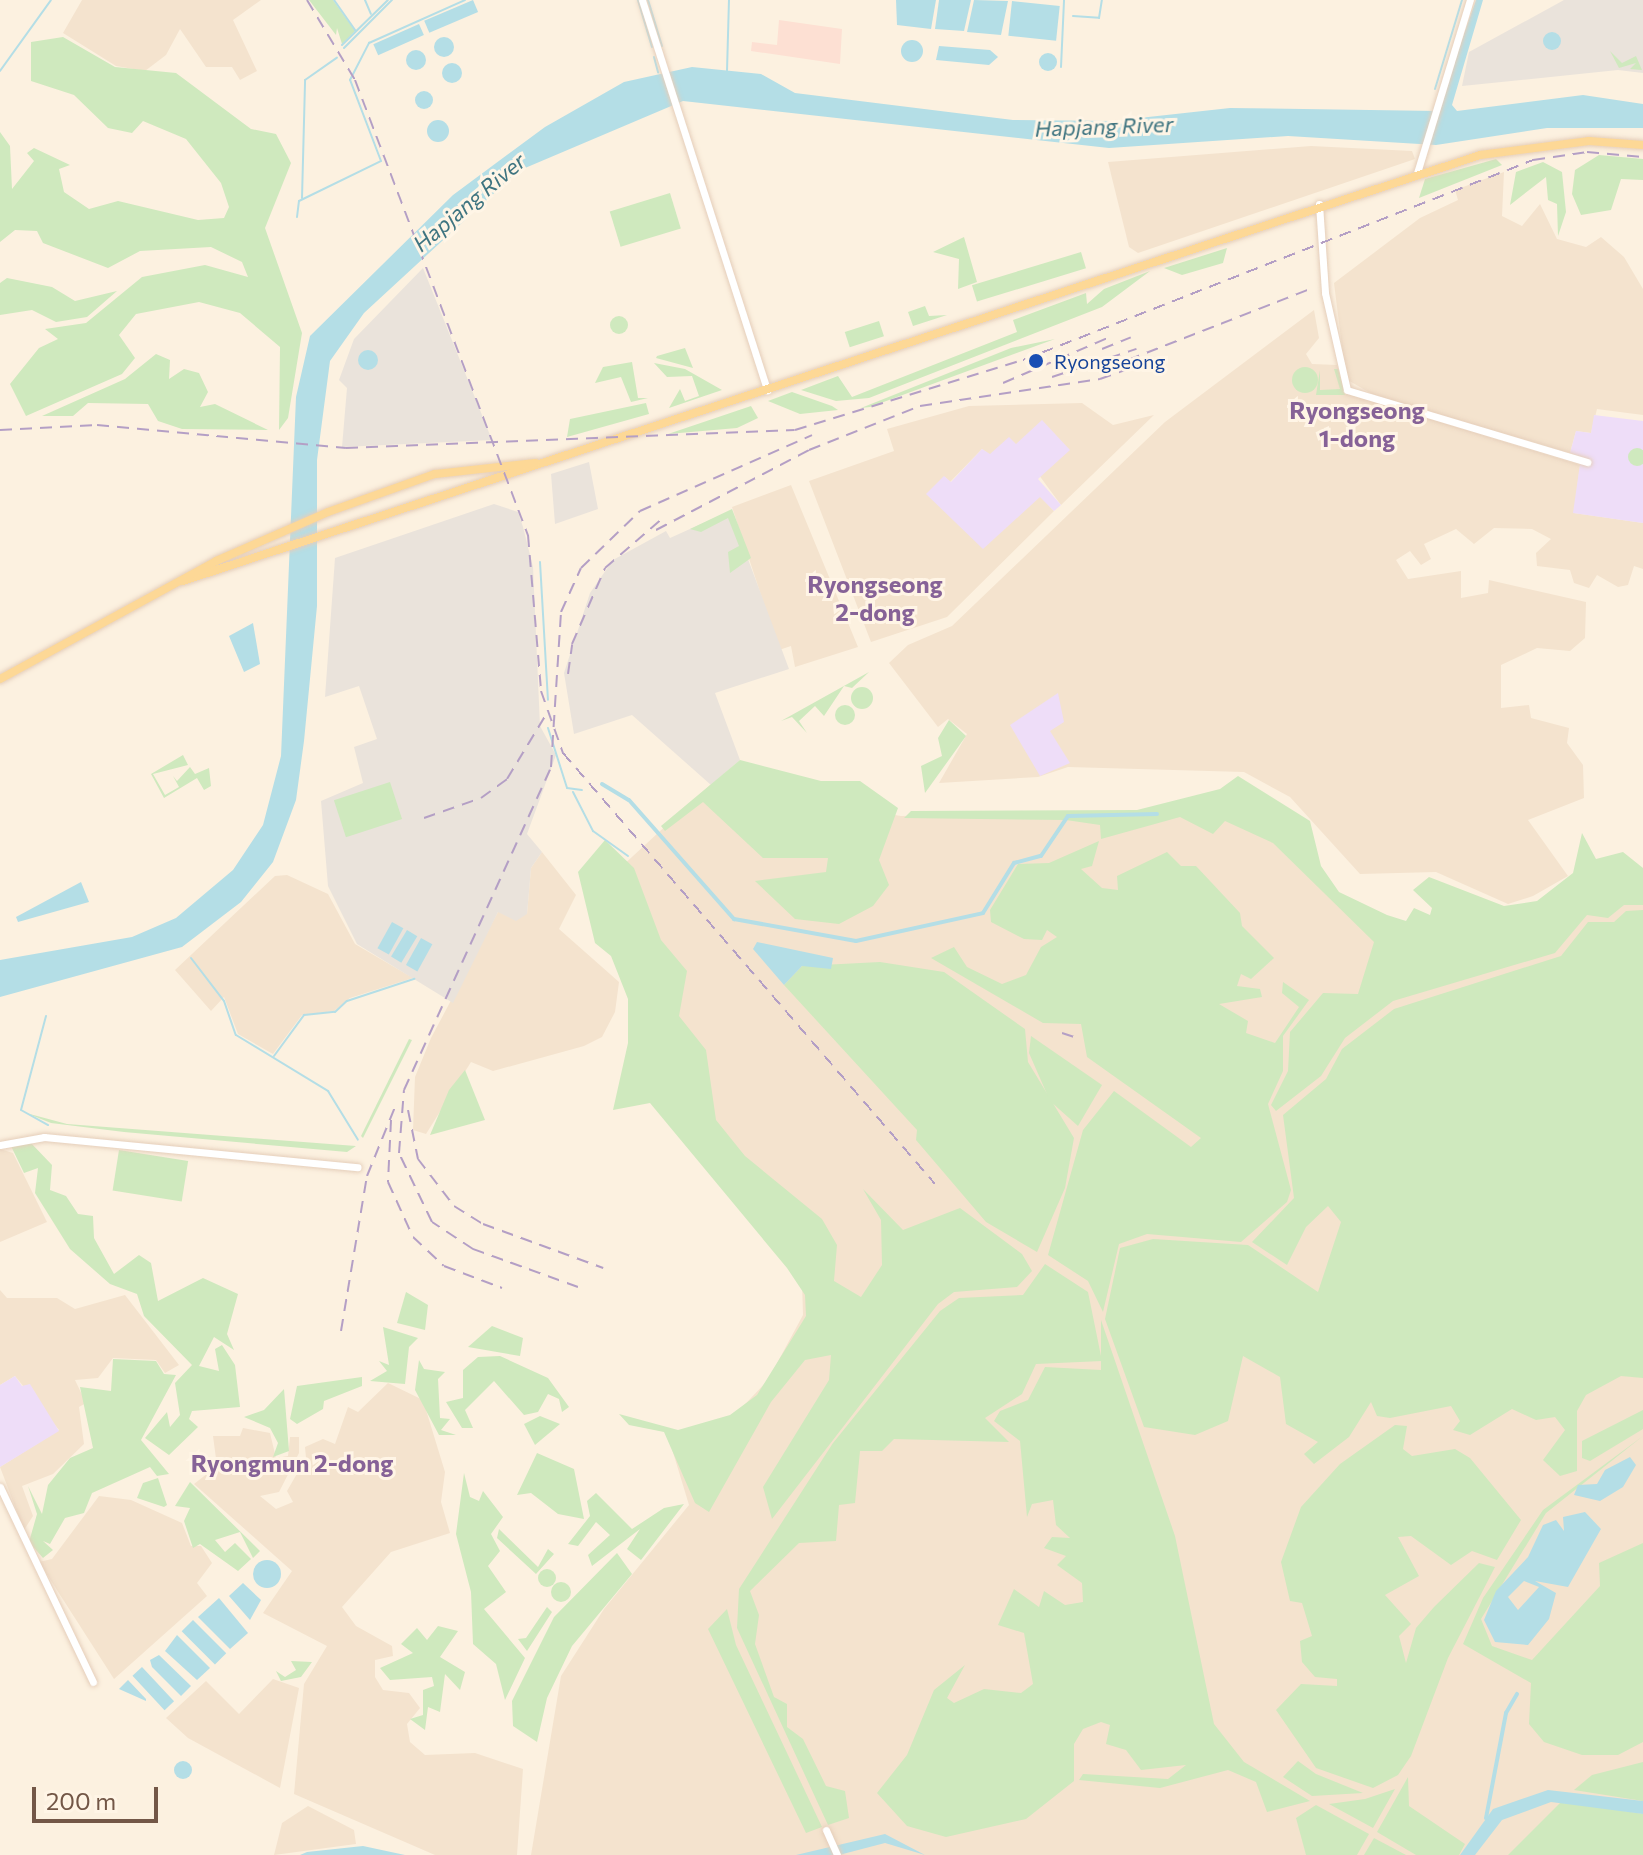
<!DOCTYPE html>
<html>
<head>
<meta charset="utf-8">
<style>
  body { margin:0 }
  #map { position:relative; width:1643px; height:1855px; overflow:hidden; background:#fcf1e0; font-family:Commissioner,sans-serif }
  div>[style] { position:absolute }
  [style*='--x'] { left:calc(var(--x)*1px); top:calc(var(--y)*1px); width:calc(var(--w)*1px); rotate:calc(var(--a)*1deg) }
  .residential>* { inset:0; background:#f4e3ce }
  .commercial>* { inset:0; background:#fde0d3 }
  .industrial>* { inset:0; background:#eae3db }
  .education>* { inset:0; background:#eeddf8 }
  .green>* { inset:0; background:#cfe9be; transform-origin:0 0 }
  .round { border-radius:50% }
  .water>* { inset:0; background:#b4dee6; transform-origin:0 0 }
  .stream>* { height:2px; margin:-1px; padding:0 1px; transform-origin:1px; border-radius:1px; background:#b4dee6 }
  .canal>* { height:4px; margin:-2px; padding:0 2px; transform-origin:2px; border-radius:2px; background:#b4dee6 }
  .roads { filter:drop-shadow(0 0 2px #e5ceba) drop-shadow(0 0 2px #e5ceba) }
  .secondary>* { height:7px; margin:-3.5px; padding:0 3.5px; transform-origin:3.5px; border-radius:3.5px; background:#fff }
  .primary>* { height:8px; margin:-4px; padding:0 4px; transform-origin:4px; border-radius:4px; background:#fdd896 }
  .rail>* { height:2px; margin-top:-1px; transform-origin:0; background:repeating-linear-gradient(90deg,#b49fc5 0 12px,transparent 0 20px) }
  .dots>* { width:22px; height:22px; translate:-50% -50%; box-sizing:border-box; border:4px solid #fff5e6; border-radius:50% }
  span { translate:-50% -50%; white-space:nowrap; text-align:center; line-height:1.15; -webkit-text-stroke:6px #fff5e6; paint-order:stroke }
  .transit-label { font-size:20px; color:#164399 }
  .left { translate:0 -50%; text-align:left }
  .water-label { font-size:22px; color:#3e7480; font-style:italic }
  .quarter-label { font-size:24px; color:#866297; font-weight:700 }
  .scale { position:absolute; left:32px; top:1787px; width:126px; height:36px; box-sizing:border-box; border:4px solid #735747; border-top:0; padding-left:10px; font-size:24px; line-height:28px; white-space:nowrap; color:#735747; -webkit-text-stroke:6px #fff5e6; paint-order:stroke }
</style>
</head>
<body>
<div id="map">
  <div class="residential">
    <i style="clip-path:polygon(82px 0,261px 0,233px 20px,257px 71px,240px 80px,232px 67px,206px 67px,180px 29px,166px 55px,145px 71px,116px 66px,63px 33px)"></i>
    <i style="clip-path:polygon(1311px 146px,1412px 151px,1415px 159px,1138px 253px,1129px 247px,1108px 162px)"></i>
    <i style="clip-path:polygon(1504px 172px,1502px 216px,1522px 226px,1540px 204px,1557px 239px,1586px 247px,1601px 237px,1624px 257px,1643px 289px,1643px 415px,1597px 409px,1591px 433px,1576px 431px,1570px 453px,1372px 394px,1346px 379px,1334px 283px,1420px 218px,1458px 200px,1455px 190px)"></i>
    <i style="clip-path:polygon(1314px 310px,1319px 338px,1306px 354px,1312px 364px,1337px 365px,1348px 394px,1580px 465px,1574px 513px,1643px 523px,1643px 569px,1634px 566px,1628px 585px,1618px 587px,1597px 575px,1589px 588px,1574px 583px,1570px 570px,1537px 566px,1536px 553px,1551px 539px,1532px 529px,1494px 528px,1474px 544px,1456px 529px,1424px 544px,1431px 559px,1421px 565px,1410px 551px,1396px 560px,1408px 579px,1461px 571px,1461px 598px,1488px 593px,1489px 580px,1586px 602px,1585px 638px,1570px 651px,1537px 648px,1501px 665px,1501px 708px,1529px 705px,1531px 718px,1569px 728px,1567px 743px,1583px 765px,1584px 798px,1528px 820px,1568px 876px,1533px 896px,1508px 904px,1436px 872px,1360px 874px,1290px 797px,1244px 772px,1068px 767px,1038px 777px,939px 783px,967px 734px,948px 719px,938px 727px,889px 663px,908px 645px,952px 626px,1165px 422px)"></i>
    <i style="clip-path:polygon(1082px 403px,1113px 425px,1154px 415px,1061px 505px,1016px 444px,990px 455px,982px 449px,950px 482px,945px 477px,927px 494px,1041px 497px,1054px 511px,947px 617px,871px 642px,809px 481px,894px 451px,887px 429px,969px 406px)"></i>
    <i style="clip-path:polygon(791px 485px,858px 647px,795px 667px,791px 646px,779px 650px,732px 507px)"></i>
    <i style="clip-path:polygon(710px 785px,901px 816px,1203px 810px,1261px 819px,1347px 906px,1426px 957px,1643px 885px,1643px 1855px,531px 1855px,561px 1676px,604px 1609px,689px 1505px,672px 1449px,678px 1438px,731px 1419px,768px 1380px,803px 1315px,802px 1282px,647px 1092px,607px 880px)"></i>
    <i style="clip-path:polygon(542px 852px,576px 895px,559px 929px,619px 982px,615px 1012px,602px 1037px,584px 1046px,493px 1071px,471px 1062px,426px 1134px,413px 1130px,415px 1077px,431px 1038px,498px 912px,527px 914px,531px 868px)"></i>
    <i style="clip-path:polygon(287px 875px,328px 894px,355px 944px,413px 978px,350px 998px,334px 1011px,302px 1015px,273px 1054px,238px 1034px,224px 997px,211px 1011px,175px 970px,275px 876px)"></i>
    <i style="clip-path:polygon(0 1149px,13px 1153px,47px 1222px,0 1242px)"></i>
    <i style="clip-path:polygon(0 1290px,7px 1298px,57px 1298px,75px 1309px,125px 1295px,179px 1365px,165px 1373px,156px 1360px,113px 1358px,98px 1378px,75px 1380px,86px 1403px,79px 1407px,84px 1444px,53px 1474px,22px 1486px,33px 1516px,24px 1530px,0 1467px,59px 1430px,15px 1376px,0 1385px)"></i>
    <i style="clip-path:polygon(388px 1383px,423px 1400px,445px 1472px,441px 1502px,450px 1533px,391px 1552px,342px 1607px,356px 1626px,392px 1646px,393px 1656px,375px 1660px,375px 1677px,383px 1690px,409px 1693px,420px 1708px,407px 1724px,410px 1742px,425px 1755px,475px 1753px,523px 1769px,517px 1855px,435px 1855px,294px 1794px,304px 1684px,327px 1646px,263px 1613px,292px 1571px,194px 1484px,217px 1466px,213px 1436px,240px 1436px,243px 1428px,270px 1433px,276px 1458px,288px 1456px,290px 1437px,299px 1437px,299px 1453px,279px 1492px,260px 1496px,276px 1509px,293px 1502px,287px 1491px,306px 1458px,305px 1447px,323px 1439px,335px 1444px,348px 1407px,358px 1412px)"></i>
    <i style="clip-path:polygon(99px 1496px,131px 1500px,182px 1523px,191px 1546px,201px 1546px,212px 1563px,197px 1583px,207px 1596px,114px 1679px,39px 1562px,52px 1559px)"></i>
    <i style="clip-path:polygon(273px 1679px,299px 1688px,280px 1788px,188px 1738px,166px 1718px,206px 1681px,239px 1714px)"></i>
    <i style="clip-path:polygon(308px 1806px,354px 1830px,356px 1844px,274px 1855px,282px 1823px)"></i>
  </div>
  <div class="commercial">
    <i style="clip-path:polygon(779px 20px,842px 29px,840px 64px,751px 51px,752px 42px,777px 45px)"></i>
  </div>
  <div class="industrial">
    <i style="clip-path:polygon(1564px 0,1643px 0,1643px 73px,1618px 70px,1462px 86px,1469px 52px)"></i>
    <i style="clip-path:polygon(423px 268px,492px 440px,342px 447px,347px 388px,339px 380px,354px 339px)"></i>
    <i style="clip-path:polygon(589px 462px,598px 509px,555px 524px,551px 474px)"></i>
    <i style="clip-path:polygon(494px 504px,518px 512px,523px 527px,533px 567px,540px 726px,556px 755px,527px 834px,542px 852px,531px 868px,527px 914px,516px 921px,498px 912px,453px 1003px,357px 944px,328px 886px,321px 801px,363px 783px,354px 747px,377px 739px,359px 686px,325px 697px,335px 558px)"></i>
    <i style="clip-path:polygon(730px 511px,789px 669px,715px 693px,740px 760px,711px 785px,632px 715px,574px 734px,564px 673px,590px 593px,613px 560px,666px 531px,670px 538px)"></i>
  </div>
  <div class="education">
    <i style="clip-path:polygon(1594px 415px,1643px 421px,1643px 523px,1573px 513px,1581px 457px,1570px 453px,1576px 431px,1591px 433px)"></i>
    <i style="clip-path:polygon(1042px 420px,1070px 450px,1038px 479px,1061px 505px,1054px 511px,1040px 497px,983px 549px,926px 494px,944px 476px,951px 482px,982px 449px,990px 454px,1009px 437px,1016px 444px)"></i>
    <i style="clip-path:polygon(1058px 693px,1064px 722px,1050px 731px,1070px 763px,1040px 776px,1010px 725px)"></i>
    <i style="clip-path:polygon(15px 1376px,22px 1386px,30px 1384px,59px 1431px,0 1467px,0 1385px)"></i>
  </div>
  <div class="green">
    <i style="clip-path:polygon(309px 0,333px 0,355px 31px,342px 44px,337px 28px,336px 35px)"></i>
    <i style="clip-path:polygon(63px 37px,115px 67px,176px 73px,251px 129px,276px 134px,291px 163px,265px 228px,302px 333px,288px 418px,279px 430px,280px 347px,240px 313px,199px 302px,136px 314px,119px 335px,135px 358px,122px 374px,26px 416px,10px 384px,39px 348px,58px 339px,45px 329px,86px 323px,142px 277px,205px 265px,248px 277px,242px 262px,211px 247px,140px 251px,108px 268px,43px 243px,37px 231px,15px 230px,0 242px,0 132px,10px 146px,12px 189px,34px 161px,27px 153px,34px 148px,70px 165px,59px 169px,64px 192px,89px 209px,118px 201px,198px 220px,224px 218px,229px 207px,221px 183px,186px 139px,143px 121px,132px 133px,108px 128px,74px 95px,31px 81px,31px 42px)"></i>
    <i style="clip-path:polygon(1610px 51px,1622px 63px,1636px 56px,1642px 70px,1630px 69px,1636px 63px,1619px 68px)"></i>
    <i style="clip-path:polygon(1599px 155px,1643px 159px,1643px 180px,1621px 179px,1611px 210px,1581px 215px,1572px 194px,1575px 170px)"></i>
    <i style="clip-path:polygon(1496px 159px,1502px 165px,1419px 198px,1425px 179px)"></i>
    <i style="clip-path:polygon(1543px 162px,1562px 172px,1566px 212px,1558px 236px,1557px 204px,1548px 200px,1546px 177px,1510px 205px,1516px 172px)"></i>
    <i style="left:670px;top:193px;width:37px;height:63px;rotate:73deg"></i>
    <i style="clip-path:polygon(964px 237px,977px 282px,958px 289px,959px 259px,933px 252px)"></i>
    <i style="clip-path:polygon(1227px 248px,1223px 263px,1182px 275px,1164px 268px)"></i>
    <i style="left:1081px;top:252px;width:17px;height:114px;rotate:73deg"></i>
    <i style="clip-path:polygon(1150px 271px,1102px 307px,869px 398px,836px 401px,801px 390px,838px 376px,852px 397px,1017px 332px,1013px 320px,1086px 293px,1087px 304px,1104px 289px)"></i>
    <i style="clip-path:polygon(7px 278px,52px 287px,75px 301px,117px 291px,87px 317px,56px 322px,32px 310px,0 315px,0 283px)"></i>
    <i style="clip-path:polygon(925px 306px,929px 316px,947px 315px,913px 326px,908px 312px)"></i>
    <i class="round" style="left:610px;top:316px;width:18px;height:18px"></i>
    <i style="left:879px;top:321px;width:16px;height:36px;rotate:72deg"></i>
    <i style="clip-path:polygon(1055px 339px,870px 407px,861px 408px,1011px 348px)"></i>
    <i style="clip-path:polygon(685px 348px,693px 368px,656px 358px,657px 356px)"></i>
    <i style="clip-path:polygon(156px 354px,170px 360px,169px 379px,184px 369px,199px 373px,208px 392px,200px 407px,215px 404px,268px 430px,182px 429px,158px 421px,148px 404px,88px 403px,73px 416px,42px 416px,125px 379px)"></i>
    <i style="clip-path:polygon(632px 362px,638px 398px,648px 398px,631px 402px,621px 377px,595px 383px,603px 367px)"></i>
    <i style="clip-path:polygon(654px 363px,685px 369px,722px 390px,669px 408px,680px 389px,685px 401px,699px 396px,692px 376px,667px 377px)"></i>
    <i class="round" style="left:1292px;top:367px;width:26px;height:26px"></i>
    <i style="clip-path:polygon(1334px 369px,1338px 369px,1345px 395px,1316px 395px,1320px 370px,1320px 390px,1340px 389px)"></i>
    <i style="clip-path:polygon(792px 392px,832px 406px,838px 410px,800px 414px,768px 401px)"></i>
    <i style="clip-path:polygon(646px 403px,649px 414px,567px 437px,570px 419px)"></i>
    <i style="clip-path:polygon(751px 406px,758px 418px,737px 428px,668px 434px)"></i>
    <i class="round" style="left:1628px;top:448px;width:18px;height:18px"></i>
    <i style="clip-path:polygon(732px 509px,751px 558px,730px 573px,728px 552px,739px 546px,728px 518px,701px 532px,690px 529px)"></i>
    <i style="clip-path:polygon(869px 672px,852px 688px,844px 686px,824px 716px,815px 706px,799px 721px,807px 733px,792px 717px,781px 721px)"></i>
    <i class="round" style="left:851px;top:687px;width:22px;height:22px"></i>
    <i class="round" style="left:835px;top:705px;width:20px;height:20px"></i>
    <i style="clip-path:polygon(949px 720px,966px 736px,925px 793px,921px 766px,942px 756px,938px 738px)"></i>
    <i style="clip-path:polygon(183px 755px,188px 765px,153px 774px,165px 795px,179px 787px,173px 776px,177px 781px,190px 767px,195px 774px,209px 768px,211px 786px,204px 790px,197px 778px,164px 798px,151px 774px)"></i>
    <i style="clip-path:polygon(740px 760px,821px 781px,860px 781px,898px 808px,879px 860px,889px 885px,873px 906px,839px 924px,795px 919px,755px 881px,826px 872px,828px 858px,763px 858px,703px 802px,665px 831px,661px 826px)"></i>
    <i style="clip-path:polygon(1238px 776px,1310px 821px,1321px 866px,1339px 892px,1387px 915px,1406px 921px,1414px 908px,1430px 915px,1432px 908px,1413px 890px,1429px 877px,1504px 906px,1537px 901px,1573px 873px,1582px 833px,1596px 859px,1623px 852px,1643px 868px,1643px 905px,1624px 905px,1608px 918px,1587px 915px,1555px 953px,1393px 1001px,1345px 1038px,1321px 1076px,1276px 1111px,1271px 1105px,1288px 1071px,1290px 1032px,1323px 993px,1358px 994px,1374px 942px,1273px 843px,1225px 821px,1213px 834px,1180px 817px,1101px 839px,1100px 825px,1066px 820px,904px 818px,911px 811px,1137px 810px,1220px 789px)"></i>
    <i style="left:390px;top:782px;width:39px;height:59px;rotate:72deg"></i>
    <i style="clip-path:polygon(605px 840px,634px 868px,661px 940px,687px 971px,679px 1016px,706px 1050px,716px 1120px,745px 1156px,822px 1219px,837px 1245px,834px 1281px,861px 1297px,882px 1265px,881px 1220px,863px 1189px,903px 1230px,960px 1208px,1022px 1254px,1032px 1271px,1017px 1287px,954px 1292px,938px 1304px,772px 1519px,763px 1487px,829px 1380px,831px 1355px,805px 1360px,771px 1402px,709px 1512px,695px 1503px,664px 1432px,629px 1425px,619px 1414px,678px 1430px,730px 1415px,757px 1395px,806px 1316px,805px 1295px,787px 1268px,650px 1103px,613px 1110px,628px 1043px,628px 999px,611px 956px,595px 943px,578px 872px)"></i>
    <i style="clip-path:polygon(1099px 841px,1092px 866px,1081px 869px,1102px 888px,1118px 890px,1117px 876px,1167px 852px,1181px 866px,1196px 866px,1240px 913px,1242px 926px,1274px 958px,1251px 979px,1241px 974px,1237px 986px,1260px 989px,1262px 997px,1219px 1004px,1248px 1021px,1246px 1033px,1275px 1043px,1299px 1007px,1282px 993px,1283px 982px,1309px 1000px,1283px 1036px,1283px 1071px,1268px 1104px,1291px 1190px,1287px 1202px,1241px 1242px,1147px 1234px,1119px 1244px,1103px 1312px,1088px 1281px,1048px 1255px,1083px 1130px,1114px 1091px,1191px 1147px,1201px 1138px,1087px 1057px,1081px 1024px,1043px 1023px,931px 958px,954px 947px,967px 967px,1002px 984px,1026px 975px,1041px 947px,1057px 937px,1047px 930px,1042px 940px,1024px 939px,991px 922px,990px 910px,1018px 864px,1049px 863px)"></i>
    <i style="clip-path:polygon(1643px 910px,1643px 1378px,1621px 1376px,1586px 1395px,1577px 1411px,1577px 1471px,1560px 1476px,1543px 1460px,1565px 1430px,1555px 1417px,1536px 1420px,1512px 1409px,1470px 1435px,1453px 1430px,1460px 1421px,1451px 1406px,1390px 1418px,1377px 1416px,1371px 1402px,1349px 1437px,1314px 1464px,1304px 1454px,1318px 1442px,1286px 1424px,1280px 1377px,1243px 1356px,1228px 1421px,1195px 1435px,1144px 1427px,1105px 1319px,1120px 1248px,1153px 1239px,1248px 1245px,1318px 1292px,1341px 1222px,1328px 1206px,1306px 1227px,1287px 1265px,1252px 1242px,1294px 1198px,1283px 1115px,1326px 1079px,1342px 1049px,1394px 1009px,1561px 956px,1588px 922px,1614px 922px,1626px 911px)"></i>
    <i style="clip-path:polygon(880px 962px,944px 972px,1025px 1029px,1028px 1062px,1074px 1138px,1065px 1188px,1037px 1252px,986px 1222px,916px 1140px,917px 1130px,784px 985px,802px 966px)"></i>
    <i style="clip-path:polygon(1031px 1036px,1102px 1085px,1078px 1126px,1050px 1101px,1029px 1053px)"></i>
    <i style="clip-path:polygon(409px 1039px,412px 1040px,363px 1138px,361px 1136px)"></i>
    <i style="clip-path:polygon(465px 1070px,485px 1120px,430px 1135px,449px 1090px)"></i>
    <i style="clip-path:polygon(26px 1113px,67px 1124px,356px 1146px,347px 1152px,124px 1132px,51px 1123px)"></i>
    <i style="clip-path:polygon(30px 1142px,52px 1165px,50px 1190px,66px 1196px,78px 1214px,93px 1216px,94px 1238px,114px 1274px,139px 1255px,151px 1263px,158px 1301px,203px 1278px,238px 1294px,227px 1334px,234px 1350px,214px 1337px,199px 1366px,219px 1371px,215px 1349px,222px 1345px,235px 1365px,240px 1407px,192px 1411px,189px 1419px,198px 1427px,169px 1455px,145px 1438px,167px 1412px,170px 1427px,180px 1415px,175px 1383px,192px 1365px,144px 1316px,137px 1294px,110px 1284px,70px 1249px,35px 1193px,38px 1168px,24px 1173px,11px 1146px)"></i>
    <i style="left:119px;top:1150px;width:70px;height:41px;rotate:9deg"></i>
    <i style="clip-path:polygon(1045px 1264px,1088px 1292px,1102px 1361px,1036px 1364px,1022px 1394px,985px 1418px,1009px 1442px,894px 1439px,882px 1451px,860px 1451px,855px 1503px,839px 1505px,836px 1541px,799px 1543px,750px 1591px,759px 1615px,755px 1644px,774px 1697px,787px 1704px,787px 1727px,803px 1739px,826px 1786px,845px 1791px,849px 1818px,828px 1825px,737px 1628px,739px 1589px,833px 1443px,940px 1311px,959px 1298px,1023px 1295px)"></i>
    <i style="clip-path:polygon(406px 1292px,428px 1305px,425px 1330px,397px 1323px)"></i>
    <i style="clip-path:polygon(1101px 1320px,1175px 1536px,1214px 1724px,1244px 1762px,1310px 1801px,1267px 1812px,1256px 1782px,1228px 1770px,1160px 1788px,1079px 1780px,1083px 1774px,1168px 1779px,1186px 1765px,1141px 1770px,1126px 1750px,1106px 1744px,1110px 1725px,1101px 1722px,1083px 1729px,1074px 1744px,1074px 1781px,1026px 1819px,946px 1837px,907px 1826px,877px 1793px,907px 1755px,934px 1690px,965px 1665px,947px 1698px,954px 1703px,984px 1689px,1021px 1693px,1033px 1684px,1024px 1633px,998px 1625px,1014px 1589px,1039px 1607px,1044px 1591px,1065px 1605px,1083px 1602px,1082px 1583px,1057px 1565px,1066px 1556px,1044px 1548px,1052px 1537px,1070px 1538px,1056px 1525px,1053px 1500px,1032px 1504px,1027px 1517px,1020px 1441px,994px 1421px,1000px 1411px,1028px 1400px,1045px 1367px,1101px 1370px)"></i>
    <i style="clip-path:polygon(492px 1326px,523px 1338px,520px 1356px,468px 1347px)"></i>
    <i style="clip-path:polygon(383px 1327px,418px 1338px,409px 1347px,405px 1384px,370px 1381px,387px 1371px,379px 1361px,389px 1365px)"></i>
    <i style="clip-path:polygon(500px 1356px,548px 1378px,569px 1407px,562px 1412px,559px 1399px,548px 1394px,538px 1412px,524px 1415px,494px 1381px,465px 1410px,473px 1428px,462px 1428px,446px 1402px,463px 1398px,463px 1370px,478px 1357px)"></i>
    <i style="clip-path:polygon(113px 1359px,156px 1361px,164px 1374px,176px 1375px,141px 1440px,169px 1474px,157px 1476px,150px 1467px,92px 1493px,84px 1513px,65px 1518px,50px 1544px,43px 1541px,53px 1550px,43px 1558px,29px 1542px,37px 1514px,28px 1486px,42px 1514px,48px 1485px,70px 1458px,93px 1448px,80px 1387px,111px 1391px)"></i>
    <i style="clip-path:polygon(419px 1360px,424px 1369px,445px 1372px,438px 1379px,440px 1418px,450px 1419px,441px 1430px,456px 1435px,439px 1435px,415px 1390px)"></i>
    <i style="clip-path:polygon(362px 1377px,362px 1386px,324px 1401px,323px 1409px,297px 1424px,290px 1419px,297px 1386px)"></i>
    <i style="clip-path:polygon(284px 1389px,289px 1451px,273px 1457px,278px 1443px,270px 1428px,244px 1417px,264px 1410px)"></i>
    <i style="clip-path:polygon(1643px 1410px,1643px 1429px,1590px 1461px,1582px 1458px,1582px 1441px)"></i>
    <i style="clip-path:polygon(540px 1416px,560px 1424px,535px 1445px,524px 1424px)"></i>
    <i style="clip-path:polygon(1395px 1425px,1407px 1426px,1403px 1449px,1412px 1456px,1455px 1449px,1470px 1458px,1521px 1520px,1497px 1560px,1472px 1551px,1451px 1565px,1411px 1536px,1398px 1537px,1419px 1576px,1385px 1595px,1411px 1624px,1399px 1636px,1406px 1663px,1416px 1628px,1434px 1607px,1479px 1563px,1495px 1567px,1448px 1658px,1411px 1756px,1398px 1775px,1373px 1788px,1316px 1768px,1276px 1710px,1301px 1684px,1337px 1686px,1337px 1679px,1315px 1677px,1302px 1662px,1300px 1641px,1312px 1636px,1302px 1603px,1290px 1601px,1281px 1562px,1301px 1507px,1340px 1464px)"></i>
    <i style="clip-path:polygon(1643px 1436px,1546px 1513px,1481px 1619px,1492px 1646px,1532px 1660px,1600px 1586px,1599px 1563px,1643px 1543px,1643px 1742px,1618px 1755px,1582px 1755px,1544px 1742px,1529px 1724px,1531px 1683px,1463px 1644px,1483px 1598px,1543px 1510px)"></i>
    <i style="clip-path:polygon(537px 1453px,574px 1469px,584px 1519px,558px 1514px,531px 1493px,517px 1495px)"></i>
    <i style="clip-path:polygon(464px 1473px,470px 1497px,479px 1501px,483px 1491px,503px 1517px,491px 1534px,500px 1551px,488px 1566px,506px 1592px,484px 1609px,525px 1658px,505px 1700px,496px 1664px,473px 1644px,471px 1592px,456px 1534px)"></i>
    <i style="clip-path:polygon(158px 1478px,167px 1505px,164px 1507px,137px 1498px,143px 1483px)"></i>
    <i style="clip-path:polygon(190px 1482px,260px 1551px,253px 1558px,240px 1532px,215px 1540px,225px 1552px,235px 1543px,251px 1559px,238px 1571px,200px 1544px,193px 1548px,184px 1521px,190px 1508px,175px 1506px)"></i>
    <i style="clip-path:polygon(596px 1493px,632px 1529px,664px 1508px,684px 1504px,641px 1560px,627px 1549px,640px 1529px,592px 1566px,588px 1555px,610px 1535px,596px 1522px,578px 1546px,568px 1544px,590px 1516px,587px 1501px)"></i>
    <i style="clip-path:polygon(499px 1529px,538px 1567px,548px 1549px,554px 1554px,536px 1574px,497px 1538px)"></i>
    <i style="clip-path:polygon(617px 1553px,632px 1574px,572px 1646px,547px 1698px,537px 1742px,513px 1726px,512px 1701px,554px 1617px)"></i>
    <i class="round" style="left:538px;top:1569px;width:18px;height:18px"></i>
    <i class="round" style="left:551px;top:1582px;width:20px;height:20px"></i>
    <i style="clip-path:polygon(547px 1607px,552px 1612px,527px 1651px,518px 1639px,526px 1638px)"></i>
    <i style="clip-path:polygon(727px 1609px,736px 1645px,822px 1827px,806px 1833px,708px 1629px)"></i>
    <i style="clip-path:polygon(438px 1626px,458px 1631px,440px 1657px,465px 1672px,460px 1690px,445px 1674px,440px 1712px,428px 1707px,425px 1730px,410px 1719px,423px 1715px,423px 1690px,434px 1686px,432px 1677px,390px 1680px,380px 1668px,413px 1653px,401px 1644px,417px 1628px,427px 1640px)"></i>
    <i style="clip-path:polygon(291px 1661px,312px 1662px,301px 1677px,281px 1681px,276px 1671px,285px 1677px,296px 1670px)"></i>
    <i style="clip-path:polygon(1298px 1761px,1316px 1774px,1363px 1793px,1312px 1796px,1283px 1777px)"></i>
    <i style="clip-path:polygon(1643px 1762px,1643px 1801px,1574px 1790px,1592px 1775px)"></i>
    <i style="clip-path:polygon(1408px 1777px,1409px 1806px,1465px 1844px,1459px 1855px,1416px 1855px,1377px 1832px)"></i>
    <i style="clip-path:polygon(1395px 1789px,1373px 1828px,1329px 1804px,1365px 1799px)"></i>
    <i style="clip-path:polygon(1562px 1801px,1643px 1814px,1643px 1855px,1508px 1855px)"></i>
    <i style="clip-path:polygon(1316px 1805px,1369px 1834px,1357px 1855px,1306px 1855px,1296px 1818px)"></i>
    <i style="clip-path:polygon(1374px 1838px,1406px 1855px,1364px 1855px)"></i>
  </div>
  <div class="water">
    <i style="left:473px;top:0;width:13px;height:53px;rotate:67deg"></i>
    <i style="clip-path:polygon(896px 0,936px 0,931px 29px,897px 25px)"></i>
    <i style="clip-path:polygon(939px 0,971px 0,964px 31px,935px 29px)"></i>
    <i style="clip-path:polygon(974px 0,1008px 1px,1001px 35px,967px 32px)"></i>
    <i style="clip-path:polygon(1476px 0,1483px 0,1452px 105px,1457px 111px,1583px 95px,1643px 104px,1643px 128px,1547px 128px,1436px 145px,1288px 136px,1109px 148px,683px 101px,518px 171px,364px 313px,330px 361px,317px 460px,317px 606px,304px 741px,296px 800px,273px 862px,241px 902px,182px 947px,0 997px,0 960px,132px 937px,176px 918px,233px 870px,263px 825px,281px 756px,296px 397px,310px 336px,453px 195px,545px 127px,624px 82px,692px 67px,761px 74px,795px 93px,1013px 120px,1112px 121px,1230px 108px,1437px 111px)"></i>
    <i style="left:1012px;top:1px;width:48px;height:35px;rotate:6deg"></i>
    <i style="left:419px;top:24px;width:12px;height:50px;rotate:66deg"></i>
    <i class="round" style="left:1543px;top:32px;width:18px;height:18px"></i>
    <i class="round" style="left:434px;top:37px;width:20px;height:20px"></i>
    <i class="round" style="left:901px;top:40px;width:22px;height:22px"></i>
    <i style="clip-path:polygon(939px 46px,990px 50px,998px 57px,989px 65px,936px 60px)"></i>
    <i class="round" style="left:406px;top:50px;width:20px;height:20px"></i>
    <i class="round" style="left:1039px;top:53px;width:18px;height:18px"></i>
    <i class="round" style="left:442px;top:63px;width:20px;height:20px"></i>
    <i class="round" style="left:415px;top:91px;width:18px;height:18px"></i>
    <i class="round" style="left:427px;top:120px;width:22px;height:22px"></i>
    <i class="round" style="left:358px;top:350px;width:20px;height:20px"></i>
    <i style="clip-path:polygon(253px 623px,260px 664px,244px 672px,229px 636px)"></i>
    <i style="clip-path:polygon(81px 882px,89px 902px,18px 922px,16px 917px)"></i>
    <i style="left:392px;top:922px;width:13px;height:30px;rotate:29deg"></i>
    <i style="left:407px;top:930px;width:12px;height:31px;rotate:31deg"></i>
    <i style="left:421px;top:938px;width:13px;height:31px;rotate:29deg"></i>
    <i style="clip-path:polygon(757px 942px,833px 958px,831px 969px,802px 966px,784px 985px,753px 949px)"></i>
    <i style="clip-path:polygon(1630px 1457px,1636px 1465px,1623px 1487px,1600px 1501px,1574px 1495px,1578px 1485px,1597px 1484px,1605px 1470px)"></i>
    <i style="clip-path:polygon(evenodd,1585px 1512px,1601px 1529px,1568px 1587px,1535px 1581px,1556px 1593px,1549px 1619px,1528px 1645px,1495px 1642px,1484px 1620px,1496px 1591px,1528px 1557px,1543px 1525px,1556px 1520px,1564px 1531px,1563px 1517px,1585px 1512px,1524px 1581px,1539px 1587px,1518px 1610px,1508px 1597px,1524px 1581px)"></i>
    <i class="round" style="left:253px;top:1560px;width:28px;height:28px"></i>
    <i style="clip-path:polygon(243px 1583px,261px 1600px,250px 1620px,229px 1596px)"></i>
    <i style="clip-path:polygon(219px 1598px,248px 1633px,230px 1649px,198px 1617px)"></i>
    <i style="left:193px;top:1620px;width:47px;height:16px;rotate:45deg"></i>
    <i style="clip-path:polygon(177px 1635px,210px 1668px,197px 1680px,165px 1651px)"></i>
    <i style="clip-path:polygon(159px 1655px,191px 1686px,181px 1696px,152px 1667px,150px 1660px)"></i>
    <i style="left:142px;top:1667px;width:47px;height:13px;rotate:47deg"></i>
    <i style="clip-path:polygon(128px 1680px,146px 1699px,146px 1701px,119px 1689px)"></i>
    <i class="round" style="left:174px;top:1761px;width:18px;height:18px"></i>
    <i style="clip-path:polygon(1548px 1790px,1643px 1801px,1643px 1814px,1551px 1802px,1502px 1820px,1475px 1855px,1460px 1855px,1493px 1809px)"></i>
    <i style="clip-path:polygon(885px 1834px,925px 1855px,885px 1843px,839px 1855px,796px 1855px)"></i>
    <i style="clip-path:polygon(363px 1846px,405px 1855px,300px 1855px,307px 1852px)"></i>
  </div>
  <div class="stream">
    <i style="--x:334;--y:0;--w:38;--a:55"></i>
    <i style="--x:365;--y:0;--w:15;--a:67"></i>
    <i style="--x:638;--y:0;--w:49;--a:73.4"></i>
    <i style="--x:648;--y:0;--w:48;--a:73.1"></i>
    <i style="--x:1073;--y:16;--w:26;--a:4"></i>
    <i style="--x:1099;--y:18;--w:18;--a:-81"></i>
    <i style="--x:342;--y:45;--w:64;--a:-44.4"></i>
    <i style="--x:344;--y:48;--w:68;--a:-45"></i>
    <i style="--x:654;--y:57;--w:16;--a:75"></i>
    <i style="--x:1061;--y:67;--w:67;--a:-87.4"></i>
    <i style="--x:0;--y:71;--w:87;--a:-54.3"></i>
    <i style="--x:727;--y:71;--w:71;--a:-88.4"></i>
    <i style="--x:1435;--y:89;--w:93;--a:-73.1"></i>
    <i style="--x:302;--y:198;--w:118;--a:-88.5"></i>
    <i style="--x:305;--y:80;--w:39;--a:-35"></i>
    <i style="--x:297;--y:217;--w:16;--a:-83"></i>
    <i style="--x:299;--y:201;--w:91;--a:-26"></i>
    <i style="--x:381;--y:161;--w:87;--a:-110.9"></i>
    <i style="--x:350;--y:80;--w:42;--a:-62.8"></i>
    <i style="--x:369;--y:43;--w:105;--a:-24.1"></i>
    <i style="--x:540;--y:562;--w:138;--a:86.7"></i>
    <i style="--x:548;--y:728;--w:63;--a:72.4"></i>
    <i style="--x:567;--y:788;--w:15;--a:8"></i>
    <i style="--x:573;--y:792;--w:44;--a:62.9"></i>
    <i style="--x:593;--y:831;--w:43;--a:35.5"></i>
    <i style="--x:191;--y:958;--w:54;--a:52.5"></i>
    <i style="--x:224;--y:1001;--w:36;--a:71"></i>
    <i style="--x:236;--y:1035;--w:108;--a:31.3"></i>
    <i style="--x:328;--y:1091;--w:57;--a:58.5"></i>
    <i style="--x:46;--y:1016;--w:97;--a:104.9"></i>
    <i style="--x:21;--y:1110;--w:31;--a:29"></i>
    <i style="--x:274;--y:1056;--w:51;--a:-53.8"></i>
    <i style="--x:304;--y:1015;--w:31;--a:-6"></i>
    <i style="--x:335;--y:1012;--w:16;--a:-43"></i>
    <i style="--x:347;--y:1001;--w:71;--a:-18.2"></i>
  </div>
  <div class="canal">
    <i style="--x:602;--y:784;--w:31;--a:31"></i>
    <i style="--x:629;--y:800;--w:159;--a:48.6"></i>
    <i style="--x:734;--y:919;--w:124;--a:10.2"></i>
    <i style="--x:856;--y:941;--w:130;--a:-12.4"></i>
    <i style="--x:983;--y:913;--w:59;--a:-58.2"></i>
    <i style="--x:1014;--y:863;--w:28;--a:-15"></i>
    <i style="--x:1041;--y:856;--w:48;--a:-56"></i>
    <i style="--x:1068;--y:816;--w:89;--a:-1.3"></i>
    <i style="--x:1486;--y:1818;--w:107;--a:-79.2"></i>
    <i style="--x:1506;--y:1713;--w:22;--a:-60"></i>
  </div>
  <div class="roads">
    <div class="secondary">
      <i style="--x:642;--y:0;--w:410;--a:72.2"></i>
      <i style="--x:1417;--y:173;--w:181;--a:-73"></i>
      <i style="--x:1319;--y:204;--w:89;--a:86.1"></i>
      <i style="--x:1325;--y:293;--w:99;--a:77.2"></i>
      <i style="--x:1347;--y:390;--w:251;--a:16.7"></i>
      <i style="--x:0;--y:1145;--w:45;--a:-10.3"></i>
      <i style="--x:44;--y:1137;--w:315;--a:5.5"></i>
      <i style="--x:0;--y:1487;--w:216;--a:64.5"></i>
      <i style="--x:826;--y:1830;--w:27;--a:66"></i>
    </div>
    <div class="primary">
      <i style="--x:183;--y:581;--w:1365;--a:-18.18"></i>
      <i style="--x:1480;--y:155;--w:110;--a:-7.3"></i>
      <i style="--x:1589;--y:141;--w:54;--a:4.2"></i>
      <i style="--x:0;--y:679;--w:246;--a:-28.6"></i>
      <i style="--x:216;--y:561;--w:122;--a:-23.6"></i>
      <i style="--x:328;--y:512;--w:114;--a:-19.6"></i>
      <i style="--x:435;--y:474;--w:101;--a:-6.3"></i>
    </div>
  </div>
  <div class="rail">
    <i style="--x:307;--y:0;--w:93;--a:59"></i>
    <i style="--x:355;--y:80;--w:487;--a:69.2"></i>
    <i style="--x:528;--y:535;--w:157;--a:85.2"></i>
    <i style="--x:541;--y:691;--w:66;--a:70.5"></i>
    <i style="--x:563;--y:753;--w:569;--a:49.2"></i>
    <i style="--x:1102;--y:349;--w:31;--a:-22"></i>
    <i style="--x:1128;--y:360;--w:195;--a:-21.3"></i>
    <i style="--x:1052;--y:377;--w:89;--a:-18.4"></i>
    <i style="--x:1003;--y:383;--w:116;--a:-23.3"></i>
    <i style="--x:0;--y:430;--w:97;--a:-3"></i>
    <i style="--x:97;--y:425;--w:250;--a:5.3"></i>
    <i style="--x:346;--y:448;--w:449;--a:-2.3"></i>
    <i style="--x:795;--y:430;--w:239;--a:-17.1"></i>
    <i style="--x:1023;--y:360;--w:548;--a:-21.41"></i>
    <i style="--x:1533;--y:160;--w:55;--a:-8.4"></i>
    <i style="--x:1587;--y:152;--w:56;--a:5.1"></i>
    <i style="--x:656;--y:530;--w:173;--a:-27.6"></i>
    <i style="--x:809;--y:450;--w:119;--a:-21.6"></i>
    <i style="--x:920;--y:406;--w:182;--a:-8.5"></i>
    <i style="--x:1100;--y:379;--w:45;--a:-19.7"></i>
    <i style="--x:568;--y:674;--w:30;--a:-82"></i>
    <i style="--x:572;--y:644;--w:83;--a:-66.5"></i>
    <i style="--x:605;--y:568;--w:78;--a:-40.8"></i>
    <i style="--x:424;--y:818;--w:60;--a:-19.3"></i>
    <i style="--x:481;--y:798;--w:32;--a:-36"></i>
    <i style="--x:507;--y:779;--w:77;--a:-58.8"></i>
    <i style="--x:1062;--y:1033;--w:16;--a:18"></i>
    <i style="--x:408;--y:1110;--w:50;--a:78.5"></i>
    <i style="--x:418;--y:1159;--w:59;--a:52.5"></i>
    <i style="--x:454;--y:1206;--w:34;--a:32"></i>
    <i style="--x:483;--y:1224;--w:128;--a:20.1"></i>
    <i style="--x:391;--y:1120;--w:62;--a:92.8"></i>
    <i style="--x:388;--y:1182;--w:60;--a:65.6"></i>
    <i style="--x:413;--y:1237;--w:42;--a:43.1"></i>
    <i style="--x:444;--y:1266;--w:62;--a:20.8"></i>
    <i style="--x:578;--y:1287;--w:112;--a:-160.1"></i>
    <i style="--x:473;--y:1249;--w:49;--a:-146.6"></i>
    <i style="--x:432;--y:1222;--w:76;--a:-115.6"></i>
    <i style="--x:399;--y:1153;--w:63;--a:-85.5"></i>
    <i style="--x:404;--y:1090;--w:355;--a:-65.5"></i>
    <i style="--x:551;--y:767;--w:155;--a:-86.3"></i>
    <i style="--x:561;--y:612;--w:48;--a:-65.6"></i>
    <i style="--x:581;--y:568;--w:82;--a:-44"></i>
    <i style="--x:640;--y:511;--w:188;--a:-23.8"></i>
    <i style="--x:341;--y:1331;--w:157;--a:-80.5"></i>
    <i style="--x:367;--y:1176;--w:74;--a:-67.9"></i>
  </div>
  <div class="dots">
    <i style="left:1036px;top:361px;background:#1a4fb4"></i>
  </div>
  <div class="transit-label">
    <span class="left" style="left:1054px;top:361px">Ryongseong</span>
  </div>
  <div class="water-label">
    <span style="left:1104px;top:126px;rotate:-2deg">Hapjang River</span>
    <span style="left:469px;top:202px;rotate:-40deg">Hapjang River</span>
  </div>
  <div class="quarter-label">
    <span style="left:1357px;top:424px">Ryongseong<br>1-dong</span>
    <span style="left:875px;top:598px">Ryongseong<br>2-dong</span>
    <span style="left:292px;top:1463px">Ryongmun 2-dong</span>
  </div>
  <div class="scale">200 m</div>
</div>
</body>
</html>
